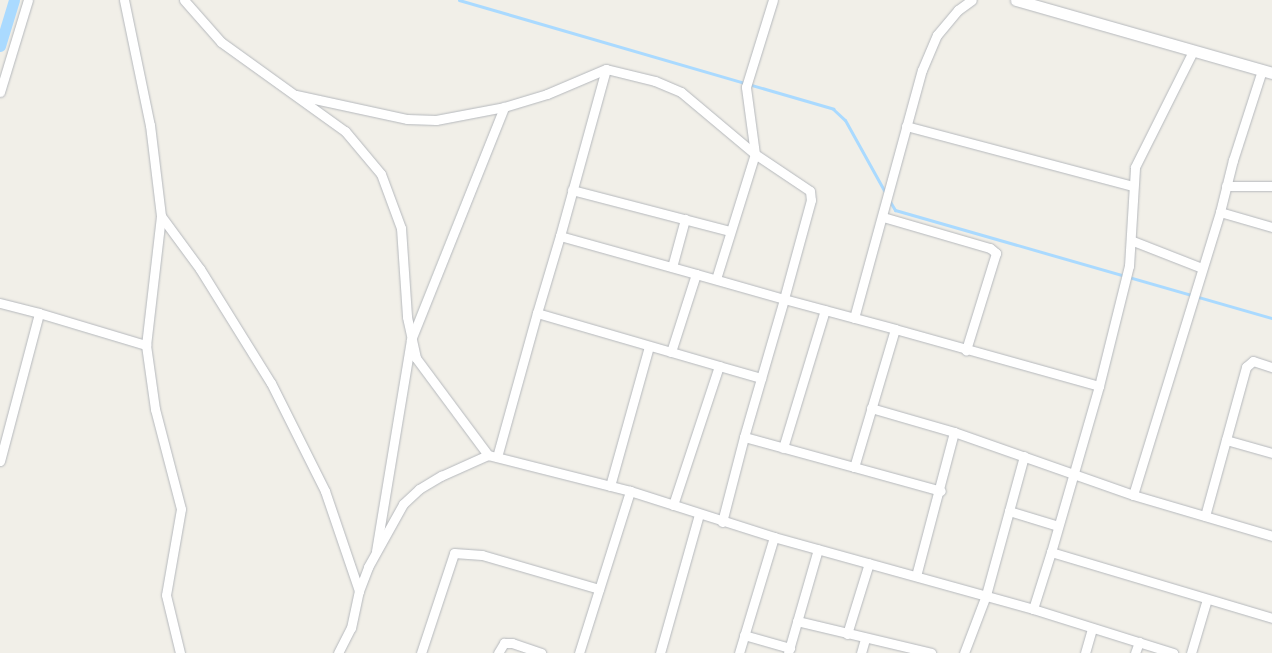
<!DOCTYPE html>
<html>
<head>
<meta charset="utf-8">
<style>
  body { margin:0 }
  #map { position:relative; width:1272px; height:653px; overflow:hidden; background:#f1efe8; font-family:"Space Grotesk",sans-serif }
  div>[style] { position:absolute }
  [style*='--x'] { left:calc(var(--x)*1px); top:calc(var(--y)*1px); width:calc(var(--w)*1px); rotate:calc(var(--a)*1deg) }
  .stream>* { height:3px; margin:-1.5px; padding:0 1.5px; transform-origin:1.5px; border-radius:1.5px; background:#aadaff }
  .canal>* { height:11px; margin:-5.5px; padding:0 5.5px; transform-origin:5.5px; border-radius:5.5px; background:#aadaff }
  .roads { filter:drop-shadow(0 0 1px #b5b8bc) drop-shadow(0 0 1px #b5b8bc) }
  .minor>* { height:9px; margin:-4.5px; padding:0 4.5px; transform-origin:4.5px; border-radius:4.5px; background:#fff }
  .tertiary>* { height:11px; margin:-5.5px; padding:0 5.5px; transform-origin:5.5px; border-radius:5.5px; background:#fff }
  span { translate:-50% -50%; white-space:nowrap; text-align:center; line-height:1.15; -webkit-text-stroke:4.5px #fff; paint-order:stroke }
</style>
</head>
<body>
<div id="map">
  <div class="stream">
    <i style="--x:459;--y:0;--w:390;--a:16.2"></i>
    <i style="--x:833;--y:109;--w:16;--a:43"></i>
    <i style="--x:845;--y:120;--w:85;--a:61"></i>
    <i style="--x:889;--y:200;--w:12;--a:59"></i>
    <i style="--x:895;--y:210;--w:392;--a:16"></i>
  </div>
  <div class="canal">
    <i style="--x:0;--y:46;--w:48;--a:-73.1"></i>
  </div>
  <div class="roads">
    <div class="minor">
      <i style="--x:124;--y:0;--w:128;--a:78.3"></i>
      <i style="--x:150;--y:125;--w:92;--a:83.1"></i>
      <i style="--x:161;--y:216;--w:130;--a:96.6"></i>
      <i style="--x:146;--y:345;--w:65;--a:82"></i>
      <i style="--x:155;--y:409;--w:103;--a:75.4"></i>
      <i style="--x:181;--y:509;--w:87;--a:99.9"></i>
      <i style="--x:166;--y:595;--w:60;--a:76.4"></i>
      <i style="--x:184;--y:0;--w:56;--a:48.6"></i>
      <i style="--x:221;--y:42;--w:153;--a:35.7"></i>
      <i style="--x:345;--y:131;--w:56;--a:50.1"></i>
      <i style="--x:381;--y:174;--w:58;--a:69.7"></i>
      <i style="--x:401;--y:228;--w:89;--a:86.1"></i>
      <i style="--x:407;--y:317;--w:42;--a:77.6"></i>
      <i style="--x:416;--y:358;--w:121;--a:53.4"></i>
      <i style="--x:488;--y:455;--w:146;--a:14.2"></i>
      <i style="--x:630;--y:491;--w:151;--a:17.7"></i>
      <i style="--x:774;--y:537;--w:269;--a:15.5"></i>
      <i style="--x:1033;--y:609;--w:147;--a:17.4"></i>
      <i style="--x:0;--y:92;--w:96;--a:-73.1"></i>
      <i style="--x:296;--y:95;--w:114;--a:12.2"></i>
      <i style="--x:407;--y:119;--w:29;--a:2"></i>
      <i style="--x:436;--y:120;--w:69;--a:-10.8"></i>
      <i style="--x:504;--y:107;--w:45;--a:-16.8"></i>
      <i style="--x:547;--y:94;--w:64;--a:-23"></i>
      <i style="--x:906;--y:126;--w:235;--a:14.8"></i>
      <i style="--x:1226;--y:186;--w:46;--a:0"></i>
      <i style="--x:572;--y:190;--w:162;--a:14.6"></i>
      <i style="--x:1220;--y:212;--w:54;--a:-76"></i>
      <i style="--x:1233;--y:160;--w:95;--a:-72.1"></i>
      <i style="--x:161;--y:216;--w:66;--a:53.7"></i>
      <i style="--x:200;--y:269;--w:134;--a:58.1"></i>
      <i style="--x:271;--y:383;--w:121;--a:63.4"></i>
      <i style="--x:325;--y:491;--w:106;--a:71.2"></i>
      <i style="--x:883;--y:217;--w:111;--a:16.2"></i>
      <i style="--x:990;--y:248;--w:8;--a:40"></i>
      <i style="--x:996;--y:253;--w:102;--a:107.2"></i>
      <i style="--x:560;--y:236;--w:173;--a:-74.6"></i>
      <i style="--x:606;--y:69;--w:50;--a:13.8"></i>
      <i style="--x:655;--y:81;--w:28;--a:23"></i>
      <i style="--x:681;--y:92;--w:97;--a:40"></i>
      <i style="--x:755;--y:154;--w:66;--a:33.9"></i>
      <i style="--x:810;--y:191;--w:9;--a:84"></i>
      <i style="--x:811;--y:200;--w:103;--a:105.3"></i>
      <i style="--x:784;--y:299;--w:91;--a:-164.1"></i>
      <i style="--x:696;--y:274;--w:82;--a:107.8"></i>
      <i style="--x:1133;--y:241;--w:74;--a:21.4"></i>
      <i style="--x:672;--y:267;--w:50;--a:-74.8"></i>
      <i style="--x:716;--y:279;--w:131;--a:-72.7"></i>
      <i style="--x:755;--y:154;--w:68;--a:-97.7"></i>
      <i style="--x:746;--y:87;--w:91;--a:-72.8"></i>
      <i style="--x:0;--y:303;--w:40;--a:14.4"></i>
      <i style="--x:537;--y:313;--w:80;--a:-73.4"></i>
      <i style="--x:560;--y:236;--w:141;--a:15.6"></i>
      <i style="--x:854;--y:318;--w:257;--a:-74.7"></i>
      <i style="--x:922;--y:70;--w:38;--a:-67"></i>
      <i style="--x:937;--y:35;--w:33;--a:-50"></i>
      <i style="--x:958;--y:10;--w:17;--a:-36"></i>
      <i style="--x:895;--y:329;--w:212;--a:15.6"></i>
      <i style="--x:1099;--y:386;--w:173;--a:106.1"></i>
      <i style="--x:1051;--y:552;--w:231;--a:16.6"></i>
      <i style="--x:1099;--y:386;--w:124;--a:-76"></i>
      <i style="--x:1129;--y:266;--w:99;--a:-86.5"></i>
      <i style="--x:1135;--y:167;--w:130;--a:-63.4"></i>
      <i style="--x:871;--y:408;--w:86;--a:16.1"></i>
      <i style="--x:954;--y:432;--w:190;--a:19.4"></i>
      <i style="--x:1133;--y:495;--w:145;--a:16.4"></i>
      <i style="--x:1226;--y:440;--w:48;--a:15.8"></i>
      <i style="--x:783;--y:448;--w:144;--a:-73.1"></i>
      <i style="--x:497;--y:457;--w:149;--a:-74.5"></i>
      <i style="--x:537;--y:313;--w:190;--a:16.2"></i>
      <i style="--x:0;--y:461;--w:153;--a:-75.2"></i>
      <i style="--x:39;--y:313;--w:112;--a:16.7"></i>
      <i style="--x:854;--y:467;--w:90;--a:15.4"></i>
      <i style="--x:610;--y:486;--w:145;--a:-74.4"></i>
      <i style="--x:1133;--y:495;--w:296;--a:-72.9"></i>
      <i style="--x:1220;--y:212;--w:54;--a:16.1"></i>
      <i style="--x:673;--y:505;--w:146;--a:-71.7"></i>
      <i style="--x:719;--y:366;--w:44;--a:15.9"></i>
      <i style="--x:1009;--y:511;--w:57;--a:-74.7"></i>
      <i style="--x:1205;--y:516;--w:155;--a:-74.6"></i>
      <i style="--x:1246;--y:367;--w:9;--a:-41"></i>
      <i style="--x:1253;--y:361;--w:20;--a:18"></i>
      <i style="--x:722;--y:522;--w:88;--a:-75.5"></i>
      <i style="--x:744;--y:437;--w:144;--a:-73.8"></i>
      <i style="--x:784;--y:299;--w:115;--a:15.1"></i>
      <i style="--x:895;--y:329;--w:144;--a:106.5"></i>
      <i style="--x:854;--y:467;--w:114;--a:-164.7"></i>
      <i style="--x:376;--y:551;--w:214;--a:-80.6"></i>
      <i style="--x:411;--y:340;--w:251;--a:-68.2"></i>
      <i style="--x:916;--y:576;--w:149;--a:-75.2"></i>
      <i style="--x:1033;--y:609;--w:60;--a:-72.5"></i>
      <i style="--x:797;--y:621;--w:138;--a:13.4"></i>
      <i style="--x:847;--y:634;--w:74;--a:-72.8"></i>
      <i style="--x:744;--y:635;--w:48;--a:15.8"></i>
      <i style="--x:338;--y:653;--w:28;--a:-63"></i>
      <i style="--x:351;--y:628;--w:38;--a:-78"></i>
      <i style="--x:359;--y:591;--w:26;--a:-69"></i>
      <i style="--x:368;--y:567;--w:72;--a:-60.9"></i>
      <i style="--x:403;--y:504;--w:22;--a:-43"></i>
      <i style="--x:419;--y:489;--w:26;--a:-31"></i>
      <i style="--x:441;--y:476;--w:51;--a:-24.1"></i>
      <i style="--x:421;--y:653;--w:105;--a:-71.7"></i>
      <i style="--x:454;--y:553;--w:28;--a:4"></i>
      <i style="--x:482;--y:555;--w:122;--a:16.2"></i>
      <i style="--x:498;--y:653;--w:12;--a:-59"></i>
      <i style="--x:504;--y:643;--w:8;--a:0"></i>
      <i style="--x:512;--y:643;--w:31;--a:19"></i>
      <i style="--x:579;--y:653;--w:170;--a:-72.5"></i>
      <i style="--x:660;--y:653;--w:144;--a:-74.3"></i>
      <i style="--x:739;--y:653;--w:121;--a:-73.2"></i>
      <i style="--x:788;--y:653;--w:108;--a:-73.9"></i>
      <i style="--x:861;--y:653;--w:15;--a:-74"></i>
      <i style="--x:964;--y:653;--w:62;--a:-69.2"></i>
      <i style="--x:986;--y:595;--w:87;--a:-74.7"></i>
      <i style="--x:1009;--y:511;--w:51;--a:17"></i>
      <i style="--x:1085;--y:653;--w:26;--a:-74"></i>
      <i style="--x:1135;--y:653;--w:12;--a:-70"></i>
      <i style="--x:1191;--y:653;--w:56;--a:-73.5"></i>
    </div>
    <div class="tertiary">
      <i style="--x:1016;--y:0;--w:266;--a:15.9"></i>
    </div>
  </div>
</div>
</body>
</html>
